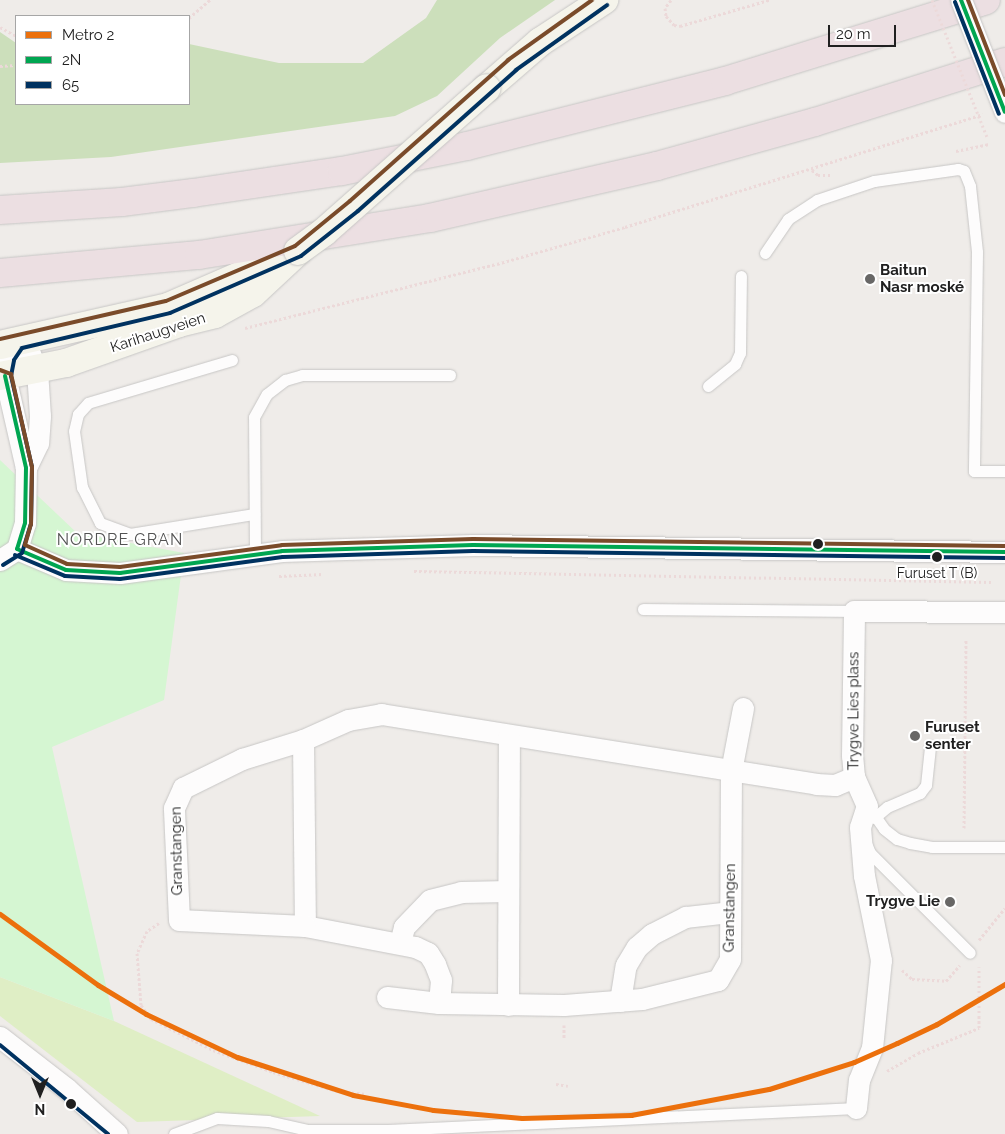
<!DOCTYPE html>
<html>
<head>
<meta charset="utf-8">
<style>
  body { margin:0 }
  #map { position:relative; width:1005px; height:1134px; overflow:hidden; background:#efece9; font-family:Raleway,sans-serif }
  div>[style] { position:absolute }
  [style*='--x'] { left:calc(var(--x)*1px); top:calc(var(--y)*1px); width:calc(var(--w)*1px); rotate:calc(var(--a)*1deg) }
  .grass>* { inset:0; background:#dfeec5 }
  .forest>* { inset:0; background:#ccdfbb }
  .park>* { inset:0; background:#d5f6d2 }
  .path>* { height:3px; margin-top:-1.5px; transform-origin:0; background:repeating-linear-gradient(90deg,#ecd9d9 0 2.5px,transparent 0 5px) }
  .roads { filter:drop-shadow(0 0 1px #c7c6c5) drop-shadow(0 0 1px #c7c6c5) }
  .lane>* { height:11px; margin:-5.5px; padding:0 5.5px; transform-origin:5.5px; border-radius:5.5px; background:#fdfcfc }
  .street>* { height:21px; margin:-10.5px; padding:0 10.5px; transform-origin:10.5px; border-radius:10.5px; background:#fdfcfc }
  .secondary>* { height:28px; margin:-14px; padding:0 14px; transform-origin:14px; border-radius:14px; background:#f5f4eb }
  .highway>* { height:28px; margin:-14px; padding:0 14px; transform-origin:14px; border-radius:14px; background:#ecdfe2 }
  .path-bridge>* { height:3px; margin-top:-1.5px; transform-origin:0; background:repeating-linear-gradient(90deg,#ecd9d9 0 2.5px,transparent 0 5px) }
  .bridges { filter:drop-shadow(0 0 1px #c7c6c5) drop-shadow(0 0 1px #c7c6c5) }
  .street-bridge>* { height:21px; margin:-10.5px; padding:0 10.5px; transform-origin:10.5px; border-radius:10.5px; background:#fdfcfc }
  .secondary-bridge>* { height:28px; margin:-14px; padding:0 14px; transform-origin:14px; border-radius:14px; background:#f5f4eb }
  .bus-1>* { height:4px; margin:-2px; padding:0 2px; transform-origin:2px; border-radius:2px; background:#00a651 }
  .bus-2>* { height:4px; margin:-2px; padding:0 2px; transform-origin:2px; border-radius:2px; background:#003260 }
  .bus-3>* { height:4px; margin:-2px; padding:0 2px; transform-origin:2px; border-radius:2px; background:#7a4b2a }
  .metro-1>* { height:5px; margin:-2.5px; padding:0 2.5px; transform-origin:2.5px; border-radius:2.5px; background:#ec700c }
  .dots>* { width:14px; height:14px; translate:-50% -50%; box-sizing:border-box; border:2px solid #fff; border-radius:50% }
  span { translate:-50% -50%; white-space:nowrap; text-align:center; line-height:1.15; -webkit-text-stroke:4px #fff; paint-order:stroke }
  .bus-label { font-size:14px; color:#202020 }
  .poi-label { font-size:15px; color:#202020; font-weight:700 }
  .left { translate:0 -50%; text-align:left }
  .right { translate:-100% -50%; text-align:right }
  .street-label { font-size:15px; color:#202020 }
  .neighbourhood-label { font-size:16px; color:#535353; letter-spacing:1px }
  .legend { position:absolute; left:15px; top:15px; width:175px; height:90px; box-sizing:border-box; background:#fff; border:1px solid #a6a6a6; margin:0; padding:6px 9px; list-style:none; font-size:15px; color:#202020 }
  .legend li { display:flex; align-items:center; gap:10px; height:25px }
  .legend b { width:25px; border:1px solid #a6a6a6 }
  .north { position:absolute; left:15px; top:1069px; width:50px; height:50px; -webkit-text-stroke:4px #fff; paint-order:stroke; rotate:180deg; font-size:14px; font-weight:700; line-height:20px; text-align:center; color:#202020 }
  .north::after { content:''; display:block; margin:auto; width:18px; height:22px; background:#202020; clip-path:polygon(50% 0,100% 100%,50% 72%,0 100%) }
  .scale { position:absolute; left:828px; top:25px; width:68px; height:22px; box-sizing:border-box; border:2px solid #202020; border-top:0; padding-left:6px; font-size:15px; line-height:18px; white-space:nowrap; color:#202020; -webkit-text-stroke:4px #fff; paint-order:stroke }
</style>
</head>
<body>
<div id="map">
  <div class="grass">
    <i style="clip-path:polygon(0 977px,114px 1021px,320px 1116px,137px 1122px,0 1016px)"></i>
  </div>
  <div class="forest">
    <i style="clip-path:polygon(437px 0,555px 0,500px 38px,437px 96px,395px 116px,111px 157px,0 163px,0 32px,16px 43px,16px 104px,189px 104px,189px 44px,279px 63px,363px 63px,426px 18px)"></i>
  </div>
  <div class="park">
    <i style="clip-path:polygon(0 460px,77px 533px,184px 553px,164px 700px,52px 747px,114px 1021px,0 977px)"></i>
  </div>
  <div class="path">
    <i style="--x:671;--y:0;--w:10;--a:127"></i>
    <i style="--x:665;--y:8;--w:8;--a:83"></i>
    <i style="--x:666;--y:16;--w:12;--a:48"></i>
    <i style="--x:674;--y:25;--w:6;--a:9"></i>
    <i style="--x:680;--y:26;--w:93;--a:-16.3"></i>
    <i style="--x:189;--y:18;--w:28;--a:-41"></i>
    <i style="--x:0;--y:27;--w:18;--a:29"></i>
    <i style="--x:0;--y:66;--w:16;--a:-4"></i>
    <i style="--x:956;--y:151;--w:34;--a:-12"></i>
    <i style="--x:812;--y:170;--w:8;--a:40"></i>
    <i style="--x:818;--y:175;--w:14;--a:0"></i>
    <i style="--x:245;--y:328;--w:260;--a:-14.3"></i>
    <i style="--x:497;--y:264;--w:133;--a:-16.1"></i>
    <i style="--x:625;--y:227;--w:375;--a:-17.5"></i>
    <i style="--x:414;--y:571;--w:577;--a:1.09"></i>
    <i style="--x:279;--y:576;--w:44;--a:-2.6"></i>
    <i style="--x:964;--y:828;--w:189;--a:-89.4"></i>
    <i style="--x:159;--y:923;--w:14;--a:146"></i>
    <i style="--x:147;--y:931;--w:24;--a:114"></i>
    <i style="--x:137;--y:953;--w:52;--a:85.6"></i>
    <i style="--x:141;--y:1005;--w:17;--a:54"></i>
    <i style="--x:151;--y:1019;--w:69;--a:26.6"></i>
    <i style="--x:213;--y:1050;--w:64;--a:20.1"></i>
    <i style="--x:273;--y:1072;--w:67;--a:16.5"></i>
    <i style="--x:337;--y:1091;--w:27;--a:6"></i>
    <i style="--x:979;--y:940;--w:41;--a:-50.9"></i>
    <i style="--x:902;--y:970;--w:13;--a:42"></i>
    <i style="--x:912;--y:979;--w:34;--a:3"></i>
    <i style="--x:946;--y:981;--w:21;--a:-49"></i>
    <i style="--x:564;--y:1025;--w:14;--a:90"></i>
    <i style="--x:887;--y:1071;--w:36;--a:-30"></i>
    <i style="--x:918;--y:1053;--w:66;--a:-22.3"></i>
    <i style="--x:979;--y:1028;--w:61;--a:-90"></i>
    <i style="--x:556;--y:1084;--w:12;--a:9"></i>
  </div>
  <div class="roads">
    <div class="lane">
      <i style="--x:765;--y:253;--w:41;--a:-55.9"></i>
      <i style="--x:788;--y:219;--w:35;--a:-33"></i>
      <i style="--x:817;--y:200;--w:60;--a:-18.4"></i>
      <i style="--x:874;--y:181;--w:85;--a:-8.1"></i>
      <i style="--x:958;--y:169;--w:6;--a:18"></i>
      <i style="--x:964;--y:171;--w:16;--a:68"></i>
      <i style="--x:970;--y:186;--w:66;--a:83.9"></i>
      <i style="--x:977;--y:252;--w:219;--a:90.8"></i>
      <i style="--x:974;--y:471;--w:31;--a:0"></i>
      <i style="--x:232;--y:360;--w:150;--a:163.4"></i>
      <i style="--x:88;--y:403;--w:15;--a:132"></i>
      <i style="--x:78;--y:414;--w:17;--a:103"></i>
      <i style="--x:74;--y:431;--w:57;--a:81.9"></i>
      <i style="--x:82;--y:487;--w:40;--a:63.4"></i>
      <i style="--x:100;--y:523;--w:32;--a:20"></i>
      <i style="--x:130;--y:534;--w:126;--a:-9.2"></i>
      <i style="--x:708;--y:386;--w:35;--a:-39"></i>
      <i style="--x:735;--y:364;--w:12;--a:-66"></i>
      <i style="--x:740;--y:353;--w:77;--a:-89.3"></i>
      <i style="--x:255;--y:553;--w:136;--a:-90.4"></i>
      <i style="--x:254;--y:417;--w:26;--a:-61"></i>
      <i style="--x:267;--y:394;--w:23;--a:-38"></i>
      <i style="--x:285;--y:380;--w:18;--a:-16"></i>
      <i style="--x:302;--y:375;--w:148;--a:0"></i>
      <i style="--x:643;--y:609;--w:211;--a:0.5"></i>
      <i style="--x:868;--y:806;--w:28;--a:55"></i>
      <i style="--x:884;--y:829;--w:16;--a:38"></i>
      <i style="--x:897;--y:839;--w:14;--a:17"></i>
      <i style="--x:910;--y:843;--w:22;--a:10"></i>
      <i style="--x:932;--y:847;--w:73;--a:0"></i>
      <i style="--x:874;--y:818;--w:17;--a:-40"></i>
      <i style="--x:887;--y:807;--w:36;--a:-23"></i>
      <i style="--x:920;--y:793;--w:10;--a:-53"></i>
      <i style="--x:926;--y:785;--w:39;--a:-84"></i>
      <i style="--x:866;--y:843;--w:11;--a:68"></i>
      <i style="--x:870;--y:853;--w:141;--a:45"></i>
      <i style="--x:174;--y:1134;--w:46;--a:-20.4"></i>
      <i style="--x:217;--y:1118;--w:51;--a:3.4"></i>
      <i style="--x:268;--y:1121;--w:41;--a:12.7"></i>
      <i style="--x:308;--y:1130;--w:80;--a:0"></i>
      <i style="--x:388;--y:1130;--w:469;--a:-2.7"></i>
    </div>
    <div class="street">
      <i style="--x:17;--y:549;--w:53;--a:23.2"></i>
      <i style="--x:66;--y:570;--w:54;--a:3.2"></i>
      <i style="--x:120;--y:573;--w:163;--a:-7.7"></i>
      <i style="--x:282;--y:551;--w:191;--a:-1.8"></i>
      <i style="--x:473;--y:545;--w:532;--a:0.75"></i>
      <i style="--x:0;--y:560;--w:20;--a:-33"></i>
      <i style="--x:17;--y:549;--w:27;--a:-73"></i>
      <i style="--x:25;--y:523;--w:55;--a:-89"></i>
      <i style="--x:26;--y:468;--w:94;--a:-102.9"></i>
      <i style="--x:5;--y:376;--w:18;--a:-81"></i>
      <i style="--x:8;--y:358;--w:19;--a:-58"></i>
      <i style="--x:18;--y:342;--w:17;--a:45"></i>
      <i style="--x:30;--y:354;--w:17;--a:66"></i>
      <i style="--x:37;--y:370;--w:46;--a:86.3"></i>
      <i style="--x:40;--y:416;--w:27;--a:94"></i>
      <i style="--x:38;--y:443;--w:28;--a:116"></i>
      <i style="--x:303;--y:740;--w:186;--a:89.4"></i>
      <i style="--x:400;--y:943;--w:16;--a:-76"></i>
      <i style="--x:404;--y:927;--w:37;--a:-46"></i>
      <i style="--x:430;--y:900;--w:32;--a:-14"></i>
      <i style="--x:461;--y:892;--w:47;--a:-1.2"></i>
      <i style="--x:387;--y:997;--w:52;--a:6.6"></i>
      <i style="--x:439;--y:1003;--w:125;--a:0.9"></i>
      <i style="--x:564;--y:1005;--w:78;--a:-4.4"></i>
      <i style="--x:642;--y:999;--w:78;--a:-14"></i>
      <i style="--x:718;--y:980;--w:24;--a:-60"></i>
      <i style="--x:730;--y:959;--w:188;--a:-89.7"></i>
      <i style="--x:731;--y:771;--w:64;--a:-79.2"></i>
      <i style="--x:620;--y:1001;--w:36;--a:-81"></i>
      <i style="--x:626;--y:965;--w:21;--a:-59"></i>
      <i style="--x:637;--y:947;--w:20;--a:-41"></i>
      <i style="--x:652;--y:934;--w:38;--a:-27"></i>
      <i style="--x:686;--y:917;--w:44;--a:-6.5"></i>
      <i style="--x:439;--y:1003;--w:23;--a:-85"></i>
      <i style="--x:441;--y:980;--w:17;--a:-111"></i>
      <i style="--x:435;--y:964;--w:13;--a:-122"></i>
      <i style="--x:428;--y:953;--w:14;--a:-155"></i>
      <i style="--x:415;--y:947;--w:112;--a:-169.2"></i>
      <i style="--x:305;--y:926;--w:126;--a:-177.3"></i>
      <i style="--x:179;--y:920;--w:112;--a:-92.6"></i>
      <i style="--x:174;--y:808;--w:22;--a:-66"></i>
      <i style="--x:183;--y:788;--w:66;--a:-26.2"></i>
      <i style="--x:242;--y:759;--w:64;--a:-17.3"></i>
      <i style="--x:303;--y:740;--w:49;--a:-24"></i>
      <i style="--x:348;--y:720;--w:34;--a:-10"></i>
      <i style="--x:381;--y:714;--w:441;--a:9.1"></i>
      <i style="--x:816;--y:784;--w:19;--a:3"></i>
      <i style="--x:835;--y:785;--w:21;--a:-23"></i>
      <i style="--x:508;--y:1005;--w:269;--a:-89.8"></i>
      <i style="--x:0;--y:1037;--w:85;--a:37.8"></i>
      <i style="--x:67;--y:1089;--w:67;--a:42"></i>
      <i style="--x:856;--y:1108;--w:28;--a:-84"></i>
      <i style="--x:859;--y:1080;--w:35;--a:-68"></i>
      <i style="--x:872;--y:1048;--w:88;--a:-84.2"></i>
      <i style="--x:881;--y:960;--w:86;--a:-101.4"></i>
      <i style="--x:864;--y:876;--w:49;--a:-94.7"></i>
      <i style="--x:860;--y:827;--w:22;--a:-72"></i>
      <i style="--x:867;--y:806;--w:32;--a:-114"></i>
      <i style="--x:854;--y:777;--w:21;--a:-95"></i>
      <i style="--x:852;--y:756;--w:145;--a:-89.2"></i>
      <i style="--x:854;--y:611;--w:151;--a:0.4"></i>
    </div>
    <div class="secondary">
      <i style="--x:487;--y:88;--w:70;--a:-41"></i>
      <i style="--x:540;--y:42;--w:77;--a:-33.3"></i>
      <i style="--x:0;--y:345;--w:172;--a:-12.7"></i>
      <i style="--x:168;--y:307;--w:125;--a:-23.5"></i>
      <i style="--x:0;--y:376;--w:67;--a:-11.1"></i>
      <i style="--x:66;--y:363;--w:120;--a:-19.5"></i>
      <i style="--x:179;--y:323;--w:37;--a:-14"></i>
      <i style="--x:215;--y:314;--w:43;--a:-28.9"></i>
      <i style="--x:253;--y:293;--w:62;--a:-43"></i>
    </div>
    <div class="highway">
      <i style="--x:0;--y:210;--w:122;--a:-3.8"></i>
      <i style="--x:122;--y:202;--w:72;--a:-7.2"></i>
      <i style="--x:193;--y:193;--w:151;--a:-8.4"></i>
      <i style="--x:342;--y:171;--w:127;--a:-11.3"></i>
      <i style="--x:467;--y:146;--w:266;--a:-14.1"></i>
      <i style="--x:725;--y:81;--w:273;--a:-17.2"></i>
      <i style="--x:0;--y:273;--w:200;--a:-5.2"></i>
      <i style="--x:199;--y:255;--w:234;--a:-9.1"></i>
      <i style="--x:430;--y:218;--w:233;--a:-12.9"></i>
      <i style="--x:657;--y:166;--w:164;--a:-15.6"></i>
      <i style="--x:815;--y:122;--w:199;--a:-17.5"></i>
    </div>
  </div>
  <div class="path-bridge">
    <i style="--x:932;--y:0;--w:148;--a:68.1"></i>
  </div>
  <div class="bridges">
    <div class="street-bridge">
      <i style="--x:961;--y:0;--w:120;--a:68.6"></i>
    </div>
    <div class="secondary-bridge">
      <i style="--x:298;--y:251;--w:32;--a:-36"></i>
      <i style="--x:324;--y:232;--w:217;--a:-41.5"></i>
    </div>
  </div>
  <div class="bus-1">
    <i style="--x:961;--y:0;--w:120;--a:68.6"></i>
    <i style="--x:5;--y:376;--w:94;--a:77.1"></i>
    <i style="--x:26;--y:468;--w:55;--a:91"></i>
    <i style="--x:25;--y:523;--w:27;--a:107"></i>
    <i style="--x:17;--y:549;--w:53;--a:23.2"></i>
    <i style="--x:66;--y:570;--w:54;--a:3.2"></i>
    <i style="--x:120;--y:573;--w:163;--a:-7.7"></i>
    <i style="--x:282;--y:551;--w:191;--a:-1.8"></i>
    <i style="--x:473;--y:545;--w:532;--a:0.75"></i>
  </div>
  <div class="bus-2">
    <i style="--x:955;--y:2;--w:120;--a:68.6"></i>
    <i style="--x:15;--y:555;--w:54;--a:22.8"></i>
    <i style="--x:65;--y:576;--w:55;--a:3.1"></i>
    <i style="--x:120;--y:579;--w:164;--a:-7.7"></i>
    <i style="--x:283;--y:557;--w:190;--a:-1.8"></i>
    <i style="--x:473;--y:551;--w:532;--a:0.75"></i>
    <i style="--x:3;--y:565;--w:22;--a:-32"></i>
    <i style="--x:22;--y:553;--w:30;--a:-73"></i>
    <i style="--x:31;--y:524;--w:57;--a:-89"></i>
    <i style="--x:32;--y:467;--w:93;--a:-103"></i>
    <i style="--x:11;--y:376;--w:16;--a:-79"></i>
    <i style="--x:14;--y:360;--w:14;--a:-56"></i>
    <i style="--x:22;--y:348;--w:152;--a:-13.3"></i>
    <i style="--x:170;--y:313;--w:143;--a:-23.5"></i>
    <i style="--x:301;--y:256;--w:73;--a:-38.3"></i>
    <i style="--x:358;--y:211;--w:212;--a:-41.7"></i>
    <i style="--x:516;--y:70;--w:112;--a:-35.5"></i>
    <i style="--x:0;--y:1045;--w:140;--a:39.5"></i>
  </div>
  <div class="bus-3">
    <i style="--x:968;--y:0;--w:102;--a:68.7"></i>
    <i style="--x:0;--y:339;--w:170;--a:-12.9"></i>
    <i style="--x:166;--y:301;--w:140;--a:-23.1"></i>
    <i style="--x:295;--y:246;--w:71;--a:-39.3"></i>
    <i style="--x:350;--y:201;--w:212;--a:-41.7"></i>
    <i style="--x:508;--y:60;--w:103;--a:-35.5"></i>
    <i style="--x:0;--y:370;--w:12;--a:20"></i>
    <i style="--x:11;--y:374;--w:95;--a:77.3"></i>
    <i style="--x:32;--y:467;--w:57;--a:91"></i>
    <i style="--x:31;--y:524;--w:22;--a:106"></i>
    <i style="--x:25;--y:545;--w:46;--a:24.3"></i>
    <i style="--x:67;--y:564;--w:53;--a:3.2"></i>
    <i style="--x:120;--y:567;--w:163;--a:-7.7"></i>
    <i style="--x:282;--y:545;--w:191;--a:-1.8"></i>
    <i style="--x:473;--y:539;--w:532;--a:0.75"></i>
  </div>
  <div class="metro-1">
    <i style="--x:0;--y:914;--w:121;--a:35.9"></i>
    <i style="--x:98;--y:985;--w:56;--a:31.1"></i>
    <i style="--x:146;--y:1014;--w:101;--a:25.3"></i>
    <i style="--x:237;--y:1057;--w:122;--a:18.1"></i>
    <i style="--x:353;--y:1095;--w:81;--a:10.6"></i>
    <i style="--x:433;--y:1110;--w:89;--a:5.1"></i>
    <i style="--x:522;--y:1118;--w:109;--a:-1.6"></i>
    <i style="--x:631;--y:1115;--w:140;--a:-10.7"></i>
    <i style="--x:769;--y:1089;--w:89;--a:-17.6"></i>
    <i style="--x:854;--y:1062;--w:47;--a:-23.8"></i>
    <i style="--x:897;--y:1043;--w:44;--a:-25.4"></i>
    <i style="--x:937;--y:1024;--w:79;--a:-30.5"></i>
  </div>
  <div class="dots">
    <i style="left:870px;top:279px;background:#686766"></i>
    <i style="left:818px;top:544px;background:#202020"></i>
    <i style="left:937px;top:557px;background:#202020"></i>
    <i style="left:915px;top:736px;background:#686766"></i>
    <i style="left:950px;top:902px;background:#686766"></i>
    <i style="left:71px;top:1104px;background:#202020"></i>
  </div>
  <div class="bus-label">
    <span style="left:937px;top:573px">Furuset T (B)</span>
  </div>
  <div class="poi-label">
    <span class="left" style="left:880px;top:279px">Baitun<br>Nasr moské</span>
    <span class="left" style="left:925px;top:736px">Furuset<br>senter</span>
    <span class="right" style="left:940px;top:902px">Trygve Lie</span>
  </div>
  <div class="street-label">
    <span style="left:158px;top:333px;rotate:-18deg">Karihaugveien</span>
    <span style="left:854px;top:711px;rotate:-90deg">Trygve Lies plass</span>
    <span style="left:177px;top:851px;rotate:-91deg">Granstangen</span>
    <span style="left:730px;top:908px;rotate:-89deg">Granstangen</span>
  </div>
  <div class="neighbourhood-label">
    <span style="left:120px;top:540px">NORDRE GRAN</span>
  </div>
  <ul class="legend">
  <li><b style="height:6px;background:#ec700c"></b>Metro 2</li>
  <li><b style="height:6px;background:#00a651"></b>2N</li>
  <li><b style="height:6px;background:#003260"></b>65</li>
  </ul>
  <div class="north">N</div>
  <div class="scale">20 m</div>
</div>
</body>
</html>
